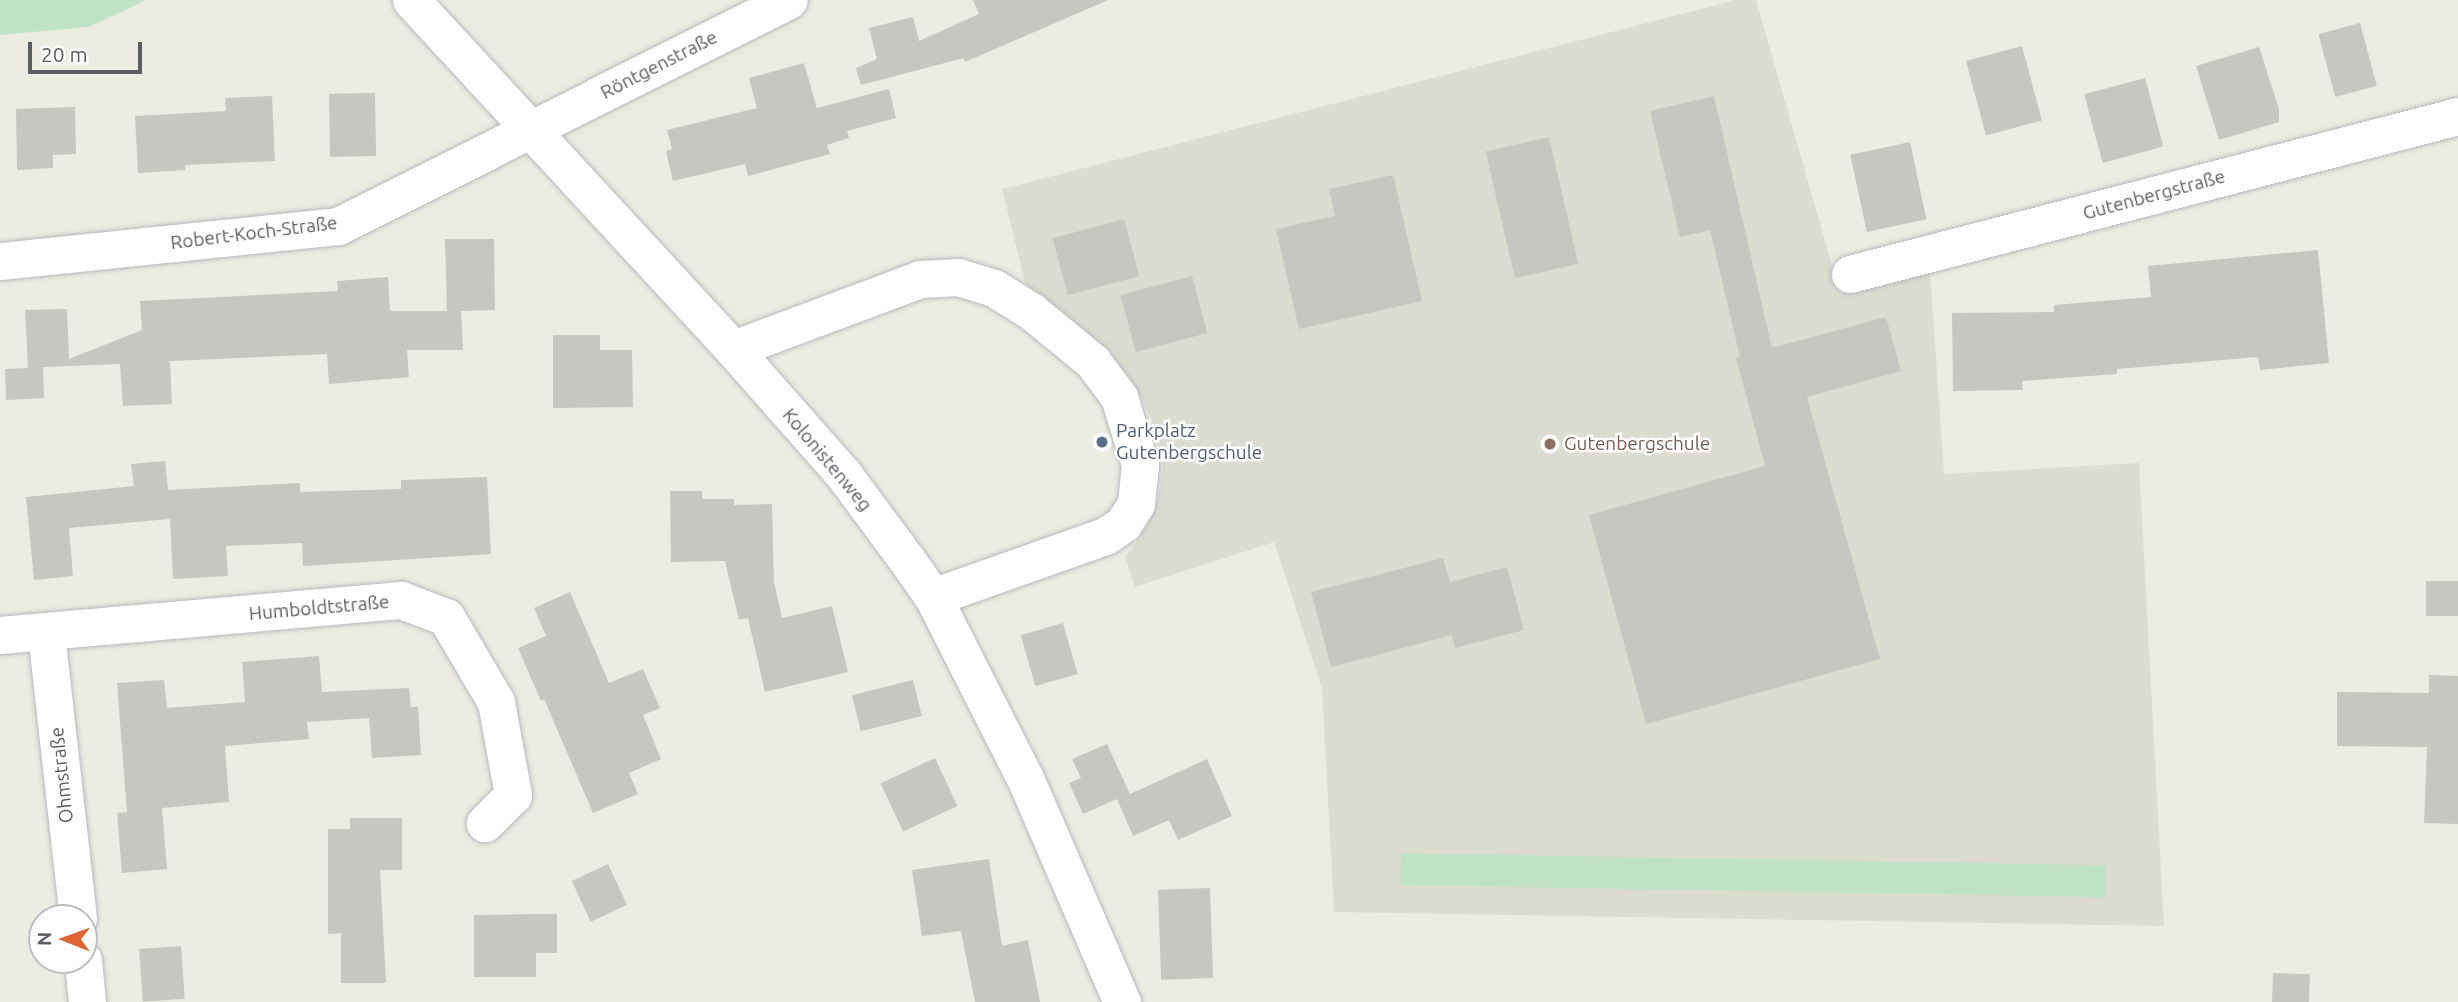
<!DOCTYPE html>
<html>
<head>
<meta charset="utf-8">
<style>
  body { margin:0 }
  #map { position:relative; width:2458px; height:1002px; overflow:hidden; background:#edece2; font-family:Ubuntu,sans-serif }
  div>[style] { position:absolute }
  [style*='--x'] { left:calc(var(--x)*1px); top:calc(var(--y)*1px); width:calc(var(--w)*1px); rotate:calc(var(--a)*1deg) }
  .education>* { inset:0; background:#dcdcd1 }
  .green>* { inset:0; background:#c0e3c7; transform-origin:0 0 }
  .building>* { inset:0; background:#c8c6c0; transform-origin:0 0 }
  .roads { filter:drop-shadow(0 0 2px #b8b9be) drop-shadow(0 0 2px #b8b9be) }
  .minor>* { height:37px; margin:-18.5px; padding:0 18.5px; transform-origin:18.5px; border-radius:18.5px; background:#fff }
  .dots>* { width:19px; height:19px; translate:-50% -50%; box-sizing:border-box; border:4px solid #fff; border-radius:50% }
  span { translate:-50% -50%; white-space:nowrap; text-align:center; line-height:1.15; -webkit-text-stroke:5px #fff; paint-order:stroke }
  .street-label { font-size:19px; color:#5b5d62 }
  .service-label { font-size:19px; color:#4e5e75 }
  .left { translate:0 -50%; text-align:left }
  .education-label { font-size:19px; color:#785e54 }
  .north { position:absolute; left:28px; top:904px; width:70px; height:70px; box-sizing:border-box; background:#fff; border:2px solid #bdbec0; border-radius:50%; rotate:271deg; font-size:19px; font-weight:700; line-height:28px; text-align:center; color:#5b5d62 }
  .north::after { content:''; display:block; margin:auto; width:24px; height:32px; background:#df6436; clip-path:polygon(50% 0,100% 100%,50% 72%,0 100%) }
  .scale { position:absolute; left:28px; top:42px; width:114px; height:32px; box-sizing:border-box; border:4px solid #5b5d62; border-top:0; padding-left:9px; font-size:21px; line-height:24px; white-space:nowrap; color:#5b5d62; -webkit-text-stroke:5px #fff; paint-order:stroke }
</style>
</head>
<body>
<div id="map">
  <div class="education">
    <i style="clip-path:polygon(1736px 0,1756px 0,1840px 293px,1930px 271px,1944px 474px,2139px 463px,2164px 926px,1334px 912px,1322px 688px,1274px 542px,1135px 587px,1125px 557px,1140px 538px,1158px 500px,1163px 467px,1154px 425px,1138px 390px,1106px 353px,1028px 295px,1002px 189px)"></i>
  </div>
  <div class="green">
    <i style="clip-path:polygon(0 0,146px 0,89px 27px,0 35px)"></i>
    <i style="left:1401px;top:853px;width:705px;height:32px;rotate:1deg"></i>
  </div>
  <div class="building">
    <i style="clip-path:polygon(973px 0,1108px 0,965px 62px,964px 58px,861px 85px,856px 68px,877px 59px,869px 28px,913px 17px,919px 41px,979px 14px)"></i>
    <i style="left:2360px;top:23px;width:65px;height:43px;rotate:75deg"></i>
    <i style="left:2022px;top:46px;width:77px;height:58px;rotate:75deg"></i>
    <i style="clip-path:polygon(2259px 47px,2279px 109px,2279px 122px,2219px 140px,2196px 66px)"></i>
    <i style="clip-path:polygon(804px 63px,817px 108px,889px 89px,896px 118px,847px 131px,849px 138px,827px 145px,830px 154px,748px 176px,745px 164px,673px 181px,666px 151px,672px 149px,667px 130px,757px 108px,749px 78px)"></i>
    <i style="left:2145px;top:78px;width:71px;height:63px;rotate:75deg"></i>
    <i style="left:375px;top:93px;width:63px;height:46px;rotate:89deg"></i>
    <i style="clip-path:polygon(272px 96px,275px 161px,185px 165px,185px 170px,138px 173px,135px 116px,226px 111px,225px 98px)"></i>
    <i style="clip-path:polygon(1714px 96px,1772px 348px,1886px 317px,1901px 371px,1807px 397px,1880px 659px,1646px 724px,1589px 515px,1765px 466px,1736px 358px,1740px 357px,1710px 230px,1680px 237px,1650px 111px)"></i>
    <i style="clip-path:polygon(75px 107px,76px 154px,53px 155px,53px 168px,17px 170px,16px 109px)"></i>
    <i style="left:1549px;top:137px;width:130px;height:65px;rotate:77deg"></i>
    <i style="left:1910px;top:142px;width:79px;height:61px;rotate:78deg"></i>
    <i style="clip-path:polygon(1393px 175px,1422px 301px,1299px 329px,1276px 229px,1335px 216px,1329px 189px)"></i>
    <i style="left:1124px;top:219px;width:59px;height:74px;rotate:75deg"></i>
    <i style="clip-path:polygon(445px 239px,494px 239px,495px 310px,461px 311px,463px 350px,407px 350px,409px 377px,329px 384px,327px 354px,170px 361px,172px 404px,123px 406px,120px 364px,43px 367px,44px 398px,6px 400px,5px 369px,28px 368px,25px 310px,67px 309px,69px 359px,142px 330px,140px 301px,338px 291px,337px 281px,388px 277px,390px 311px,447px 311px)"></i>
    <i style="clip-path:polygon(2318px 250px,2329px 363px,2260px 370px,2258px 357px,2117px 369px,2117px 374px,2022px 381px,2023px 390px,1953px 391px,1952px 313px,2054px 312px,2054px 305px,2151px 297px,2148px 266px)"></i>
    <i style="left:1192px;top:276px;width:59px;height:74px;rotate:75deg"></i>
    <i style="clip-path:polygon(553px 335px,600px 335px,600px 350px,632px 350px,633px 407px,553px 408px)"></i>
    <i style="clip-path:polygon(165px 461px,168px 490px,300px 483px,300px 492px,401px 489px,401px 480px,487px 477px,491px 554px,303px 566px,302px 543px,226px 546px,228px 576px,173px 579px,170px 519px,69px 528px,73px 576px,34px 580px,26px 497px,134px 486px,131px 464px)"></i>
    <i style="clip-path:polygon(670px 491px,702px 491px,702px 499px,734px 499px,734px 505px,772px 504px,774px 582px,782px 618px,832px 606px,848px 672px,765px 692px,748px 618px,739px 620px,725px 561px,671px 562px)"></i>
    <i style="clip-path:polygon(1443px 558px,1450px 582px,1507px 567px,1524px 630px,1455px 648px,1452px 635px,1331px 667px,1311px 592px)"></i>
    <i style="left:2458px;top:581px;width:35px;height:32px;rotate:90deg"></i>
    <i style="clip-path:polygon(570px 592px,609px 683px,643px 669px,660px 708px,643px 715px,661px 759px,629px 773px,638px 794px,593px 813px,544px 699px,541px 701px,518px 648px,546px 636px,534px 608px)"></i>
    <i style="left:1063px;top:623px;width:53px;height:44px;rotate:74deg"></i>
    <i style="clip-path:polygon(319px 656px,322px 692px,409px 688px,411px 707px,418px 707px,421px 755px,372px 758px,369px 718px,307px 722px,309px 739px,225px 746px,229px 802px,162px 808px,167px 869px,122px 873px,117px 813px,127px 812px,117px 683px,164px 680px,167px 708px,245px 702px,242px 662px)"></i>
    <i style="clip-path:polygon(2429px 675px,2458px 676px,2458px 824px,2424px 823px,2427px 747px,2337px 746px,2337px 692px,2429px 693px)"></i>
    <i style="left:913px;top:680px;width:37px;height:63px;rotate:76deg"></i>
    <i style="clip-path:polygon(1107px 744px,1130px 794px,1207px 759px,1232px 816px,1178px 840px,1169px 820px,1133px 836px,1117px 799px,1083px 814px,1069px 783px,1081px 778px,1072px 759px)"></i>
    <i style="left:935px;top:758px;width:53px;height:60px;rotate:65deg"></i>
    <i style="clip-path:polygon(350px 818px,402px 818px,402px 870px,380px 870px,386px 983px,341px 983px,341px 933px,328px 934px,328px 829px,350px 829px)"></i>
    <i style="clip-path:polygon(989px 859px,1002px 946px,1028px 940px,1040px 1002px,975px 1002px,961px 931px,922px 936px,912px 870px)"></i>
    <i style="left:608px;top:864px;width:45px;height:40px;rotate:65deg"></i>
    <i style="left:1210px;top:888px;width:90px;height:52px;rotate:88deg"></i>
    <i style="clip-path:polygon(536px 914px,557px 914px,557px 953px,536px 953px,536px 977px,474px 977px,474px 915px)"></i>
    <i style="left:181px;top:946px;width:53px;height:42px;rotate:86deg"></i>
    <i style="left:2273px;top:973px;width:37px;height:29px;rotate:2deg"></i>
  </div>
  <div class="roads">
    <div class="minor">
      <i style="--x:411;--y:0;--w:475;--a:47.3"></i>
      <i style="--x:733;--y:349;--w:168;--a:48.6"></i>
      <i style="--x:844;--y:475;--w:106;--a:53.5"></i>
      <i style="--x:907;--y:560;--w:45;--a:54.9"></i>
      <i style="--x:933;--y:597;--w:203;--a:63.1"></i>
      <i style="--x:1025;--y:778;--w:244;--a:66.6"></i>
      <i style="--x:0;--y:261;--w:340;--a:-5.9"></i>
      <i style="--x:338;--y:226;--w:504;--a:-26.62"></i>
      <i style="--x:1850;--y:274;--w:628;--a:-14.57"></i>
      <i style="--x:733;--y:349;--w:200;--a:-20.5"></i>
      <i style="--x:920;--y:279;--w:38;--a:-3"></i>
      <i style="--x:958;--y:277;--w:38;--a:17"></i>
      <i style="--x:994;--y:288;--w:44;--a:31.9"></i>
      <i style="--x:1031;--y:311;--w:80;--a:39.4"></i>
      <i style="--x:1093;--y:362;--w:44;--a:53.4"></i>
      <i style="--x:1119;--y:397;--w:71;--a:72.8"></i>
      <i style="--x:1140;--y:465;--w:39;--a:96"></i>
      <i style="--x:1136;--y:504;--w:24;--a:123"></i>
      <i style="--x:1123;--y:524;--w:22;--a:146"></i>
      <i style="--x:1105;--y:536;--w:182;--a:160.5"></i>
      <i style="--x:46;--y:633;--w:287;--a:83.6"></i>
      <i style="--x:0;--y:635;--w:403;--a:-5"></i>
      <i style="--x:401;--y:600;--w:48;--a:20.7"></i>
      <i style="--x:446;--y:617;--w:99;--a:59.5"></i>
      <i style="--x:496;--y:702;--w:95;--a:79.6"></i>
      <i style="--x:513;--y:795;--w:40;--a:135"></i>
      <i style="--x:83;--y:960;--w:42;--a:84.6"></i>
    </div>
  </div>
  <div class="dots">
    <i style="left:1102px;top:442px;background:#5c6f8a"></i>
    <i style="left:1550px;top:444px;background:#8d6e63"></i>
  </div>
  <div class="street-label">
    <span style="left:659px;top:65px;rotate:-27deg">Röntgenstraße</span>
    <span style="left:2154px;top:195px;rotate:-15deg">Gutenbergstraße</span>
    <span style="left:254px;top:233px;rotate:-7deg">Robert-Koch-Straße</span>
    <span style="left:827px;top:460px;rotate:50deg">Kolonistenweg</span>
    <span style="left:319px;top:608px;rotate:-5deg">Humboldtstraße</span>
    <span style="left:62px;top:775px;rotate:-96deg">Ohmstraße</span>
  </div>
  <div class="service-label">
    <span class="left" style="left:1116px;top:442px">Parkplatz<br>Gutenbergschule</span>
  </div>
  <div class="education-label">
    <span class="left" style="left:1564px;top:444px">Gutenbergschule</span>
  </div>
  <div class="north">N</div>
  <div class="scale">20 m</div>
</div>
</body>
</html>
